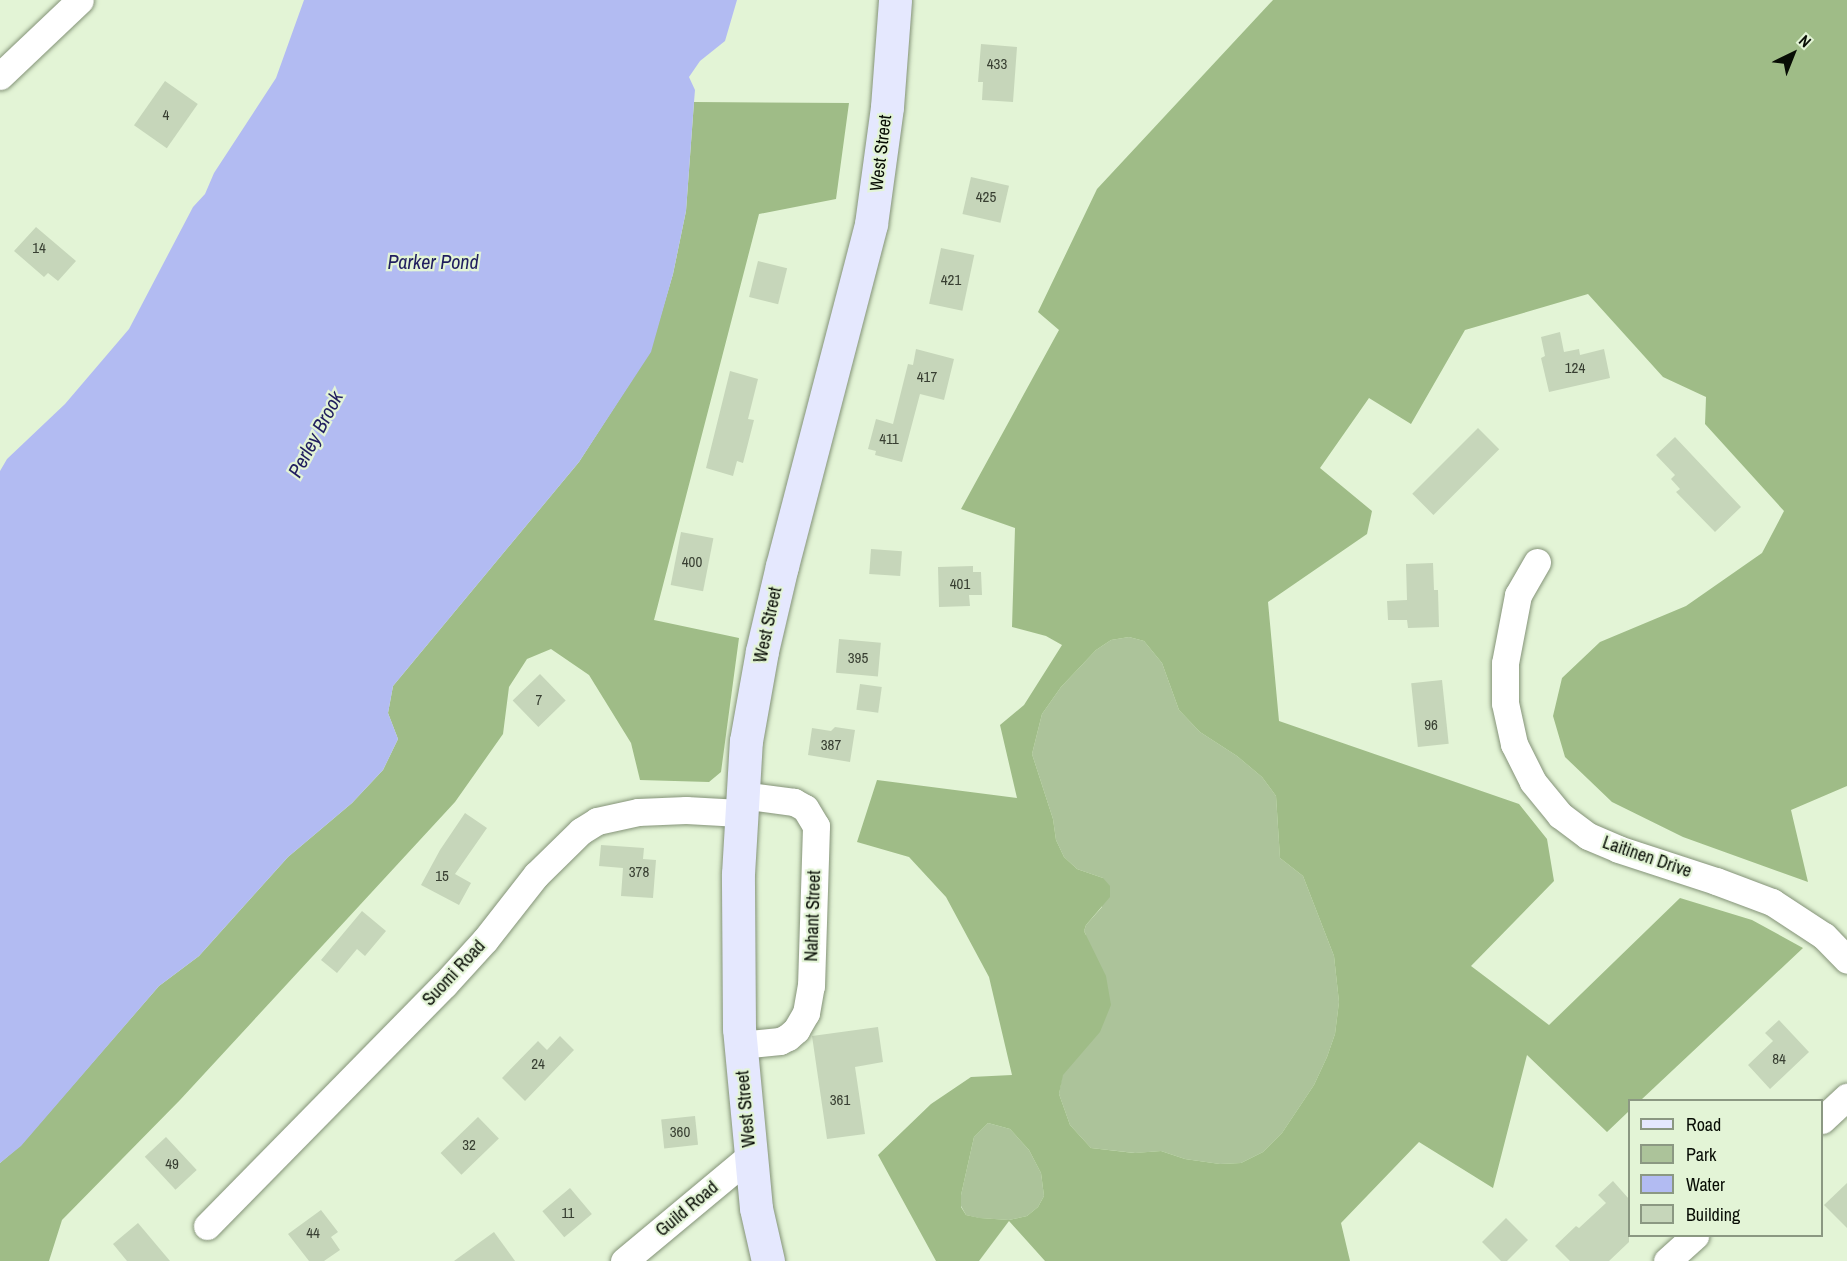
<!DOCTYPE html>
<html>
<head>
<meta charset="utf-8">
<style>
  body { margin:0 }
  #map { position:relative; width:1847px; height:1261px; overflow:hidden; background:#e3f4d6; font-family:"Archivo Narrow",sans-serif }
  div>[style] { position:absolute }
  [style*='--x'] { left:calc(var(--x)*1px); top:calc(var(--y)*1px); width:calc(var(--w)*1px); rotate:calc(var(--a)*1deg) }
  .green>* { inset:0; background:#acc39a }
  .forest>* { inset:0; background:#9fbc87 }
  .water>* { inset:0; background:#b2bbf2 }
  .building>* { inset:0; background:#c6d6ba; transform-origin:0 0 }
  .roads { filter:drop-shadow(0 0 2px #849378) drop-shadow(0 0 2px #849378) }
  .minor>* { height:27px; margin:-13.5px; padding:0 13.5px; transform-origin:13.5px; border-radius:13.5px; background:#fff }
  .secondary>* { height:33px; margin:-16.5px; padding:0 16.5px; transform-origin:16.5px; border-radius:16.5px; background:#e5e8fe }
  span { translate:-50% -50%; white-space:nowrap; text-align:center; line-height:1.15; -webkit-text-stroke:4.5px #e3f4d6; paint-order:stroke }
  .number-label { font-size:15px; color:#383f32 }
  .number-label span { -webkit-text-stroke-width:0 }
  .street-label { font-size:18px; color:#080d05 }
  .water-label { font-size:20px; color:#201e5e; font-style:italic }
  .legend { position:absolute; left:1628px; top:1099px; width:195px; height:138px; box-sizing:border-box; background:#e3f4d6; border:2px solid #8b9882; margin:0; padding:8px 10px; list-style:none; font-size:18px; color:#080d05 }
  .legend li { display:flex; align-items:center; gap:12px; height:30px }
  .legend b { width:30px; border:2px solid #8b9882 }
  .north { position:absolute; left:1763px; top:24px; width:60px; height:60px; -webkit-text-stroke:4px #e3f4d6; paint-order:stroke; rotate:43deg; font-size:16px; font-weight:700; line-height:24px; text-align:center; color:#080d05 }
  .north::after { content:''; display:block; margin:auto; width:21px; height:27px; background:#080d05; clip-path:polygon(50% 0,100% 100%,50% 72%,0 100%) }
</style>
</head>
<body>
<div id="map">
  <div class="green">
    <i style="clip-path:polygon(1129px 637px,1144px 641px,1162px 663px,1179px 710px,1200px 732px,1237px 756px,1262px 777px,1276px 796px,1280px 858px,1303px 876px,1334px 956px,1339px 1002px,1335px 1034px,1327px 1057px,1314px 1085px,1282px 1133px,1263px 1152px,1241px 1163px,1220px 1164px,1185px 1159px,1161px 1151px,1135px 1153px,1091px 1148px,1070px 1125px,1059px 1094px,1086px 935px,1084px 931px,1086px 925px,1102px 907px,1103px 878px,1077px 869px,1064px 857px,1056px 840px,1053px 819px,1032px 754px,1042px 714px,1061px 687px,1096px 650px,1111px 640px)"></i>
    <i style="clip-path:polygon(988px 1123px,1010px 1129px,1029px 1150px,1041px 1173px,1044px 1196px,1038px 1207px,1027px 1216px,1009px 1220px,979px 1218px,966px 1215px,961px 1206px,961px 1195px,974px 1137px)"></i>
  </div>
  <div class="forest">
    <i style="clip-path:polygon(evenodd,1273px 0,1847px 0,1847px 786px,1791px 810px,1808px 882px,1683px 837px,1612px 802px,1565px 757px,1553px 716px,1562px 678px,1600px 642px,1686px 606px,1762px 553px,1784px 511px,1705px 424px,1706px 397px,1663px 377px,1588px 294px,1465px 330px,1411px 424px,1369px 398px,1320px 468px,1372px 511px,1367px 534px,1268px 602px,1279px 721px,1519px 804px,1547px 839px,1554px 881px,1471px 966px,1549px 1025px,1680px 898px,1752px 920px,1803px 948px,1641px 1100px,1630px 1100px,1629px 1111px,1607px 1132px,1527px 1055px,1493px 1188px,1419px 1142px,1341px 1223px,1350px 1261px,1045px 1261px,1009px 1221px,979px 1261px,936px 1261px,878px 1155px,931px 1104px,971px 1077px,1012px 1075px,989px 977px,946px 897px,909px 857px,857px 842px,877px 780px,1017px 798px,1000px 725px,1024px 705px,1062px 645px,1046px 636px,1012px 627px,1015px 528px,961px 509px,1059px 330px,1038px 312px,1097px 189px,1273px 0,1129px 637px,1144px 641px,1162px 663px,1179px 710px,1200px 732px,1237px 756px,1262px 777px,1276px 796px,1280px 858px,1303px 876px,1334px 956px,1339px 1002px,1335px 1034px,1327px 1057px,1314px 1085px,1282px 1133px,1263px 1152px,1241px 1163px,1220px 1164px,1185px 1159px,1161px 1151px,1134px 1153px,1091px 1148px,1070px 1125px,1059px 1094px,1063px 1075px,1100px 1032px,1111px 1005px,1106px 976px,1084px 931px,1086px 925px,1110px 897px,1110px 886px,1103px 878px,1077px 869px,1064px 857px,1056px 840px,1053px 819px,1032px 754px,1042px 714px,1061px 687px,1096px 650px,1111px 640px,1129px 637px,1273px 0,988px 1123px,1010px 1129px,1029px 1150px,1041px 1173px,1044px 1196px,1038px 1207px,1027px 1216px,1009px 1220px,980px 1218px,966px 1215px,961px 1207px,961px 1195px,974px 1137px,988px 1123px)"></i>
    <i style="clip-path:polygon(694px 102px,849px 103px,836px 199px,759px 214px,654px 620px,739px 638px,721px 772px,709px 782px,640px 780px,631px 743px,589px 675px,551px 649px,527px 659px,509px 687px,503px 734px,455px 802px,180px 1100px,62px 1220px,49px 1261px,0 1261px,0 1163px,21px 1145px,159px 986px,199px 956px,288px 857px,352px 803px,383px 770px,398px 739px,388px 713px,393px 686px,579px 462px,650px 352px,673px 274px,686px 211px)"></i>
  </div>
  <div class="water">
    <i style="clip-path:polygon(304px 0,737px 0,725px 41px,700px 61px,689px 77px,695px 90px,694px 102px,686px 211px,673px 274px,651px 352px,579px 462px,393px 686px,388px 713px,398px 739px,383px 770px,352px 803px,288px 857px,199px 956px,159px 986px,21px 1146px,0 1163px,0 471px,7px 459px,65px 404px,129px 329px,193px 207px,205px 194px,214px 173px,276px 78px)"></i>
  </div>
  <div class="building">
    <i style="clip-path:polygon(981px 44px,1017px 47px,1013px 102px,982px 100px,983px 82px,978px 82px)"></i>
    <i style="left:165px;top:81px;width:40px;height:54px;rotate:35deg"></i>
    <i style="left:971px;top:177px;width:39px;height:38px;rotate:13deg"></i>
    <i style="clip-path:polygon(36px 227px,76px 261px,58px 281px,48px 273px,44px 277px,14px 251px)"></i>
    <i style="left:941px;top:248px;width:34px;height:57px;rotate:12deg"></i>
    <i style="left:758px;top:261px;width:30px;height:37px;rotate:14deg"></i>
    <i style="clip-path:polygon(1560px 332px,1564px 352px,1579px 349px,1580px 355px,1604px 349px,1610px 378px,1549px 392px,1541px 358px,1545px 356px,1541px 337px)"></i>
    <i style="clip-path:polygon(916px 349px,954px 359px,944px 400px,920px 394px,902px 462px,875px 455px,876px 451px,868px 449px,876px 419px,893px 424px,908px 364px,913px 365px)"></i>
    <i style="clip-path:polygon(730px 371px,758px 379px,748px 419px,754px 420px,743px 463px,737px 461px,733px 476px,706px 468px)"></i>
    <i style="left:1478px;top:428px;width:30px;height:93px;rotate:45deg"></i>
    <i style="clip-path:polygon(1675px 437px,1741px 507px,1715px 532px,1676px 492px,1680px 489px,1671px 479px,1675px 475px,1656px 455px)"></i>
    <i style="left:681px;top:532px;width:33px;height:54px;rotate:11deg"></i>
    <i style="left:871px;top:549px;width:31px;height:25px;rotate:4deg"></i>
    <i style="clip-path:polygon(1433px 563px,1434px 590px,1438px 590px,1439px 627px,1408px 628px,1407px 620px,1388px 620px,1387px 601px,1407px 600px,1406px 564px)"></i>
    <i style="clip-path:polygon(973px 566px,973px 572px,981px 572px,982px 595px,969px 595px,970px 606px,939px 607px,938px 567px)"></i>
    <i style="left:839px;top:639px;width:42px;height:34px;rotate:5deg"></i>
    <i style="left:540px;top:674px;width:37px;height:38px;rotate:46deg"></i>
    <i style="left:1442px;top:680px;width:64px;height:31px;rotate:84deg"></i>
    <i style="left:860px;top:684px;width:22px;height:26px;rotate:8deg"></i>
    <i style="clip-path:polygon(835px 727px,855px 730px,850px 762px,808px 755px,812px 728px,831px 731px)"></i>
    <i style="clip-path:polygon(465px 813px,487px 828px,455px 874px,471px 883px,459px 905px,421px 885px,440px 850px)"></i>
    <i style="clip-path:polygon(601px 845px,644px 848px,643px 859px,656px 860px,653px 898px,621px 896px,623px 868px,599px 866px)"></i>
    <i style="clip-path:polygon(362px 911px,386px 931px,365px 956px,357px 949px,337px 973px,321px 960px)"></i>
    <i style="clip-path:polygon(1779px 1020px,1809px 1052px,1770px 1089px,1748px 1065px,1773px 1041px,1765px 1033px)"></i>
    <i style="clip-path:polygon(878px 1027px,883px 1062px,855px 1067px,865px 1134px,827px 1139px,812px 1036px)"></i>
    <i style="clip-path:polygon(560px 1036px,574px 1050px,525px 1101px,502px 1078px,538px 1041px,547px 1050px)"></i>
    <i style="left:695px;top:1116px;width:29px;height:34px;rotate:84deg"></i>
    <i style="left:478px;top:1117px;width:30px;height:52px;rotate:46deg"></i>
    <i style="left:166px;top:1137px;width:45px;height:29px;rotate:47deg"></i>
    <i style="clip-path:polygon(1613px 1181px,1629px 1199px,1629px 1242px,1609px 1261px,1570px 1261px,1555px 1246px,1576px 1226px,1579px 1228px,1606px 1203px,1598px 1195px)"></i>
    <i style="clip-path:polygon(1847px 1183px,1847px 1228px,1824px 1205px)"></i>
    <i style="left:570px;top:1188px;width:34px;height:36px;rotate:50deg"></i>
    <i style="clip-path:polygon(321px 1210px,338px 1232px,331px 1237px,340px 1250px,324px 1261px,309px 1261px,288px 1234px)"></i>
    <i style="clip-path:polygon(1506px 1218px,1528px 1240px,1507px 1261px,1501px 1261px,1482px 1242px)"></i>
    <i style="clip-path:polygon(138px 1223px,170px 1261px,127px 1261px,113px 1244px)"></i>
    <i style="clip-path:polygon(494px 1232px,515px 1261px,454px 1261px)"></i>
  </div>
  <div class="roads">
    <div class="minor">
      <i style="--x:0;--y:76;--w:110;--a:-43.5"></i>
      <i style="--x:1537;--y:562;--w:38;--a:120"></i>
      <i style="--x:1518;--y:595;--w:69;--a:100.8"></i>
      <i style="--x:1505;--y:663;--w:40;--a:90"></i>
      <i style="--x:1505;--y:703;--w:42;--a:77.6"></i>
      <i style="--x:1514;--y:744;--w:42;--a:63.4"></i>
      <i style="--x:1533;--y:782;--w:43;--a:50.7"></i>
      <i style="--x:1560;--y:815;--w:35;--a:37"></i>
      <i style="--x:1588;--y:836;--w:33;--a:23"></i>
      <i style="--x:1618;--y:849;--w:103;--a:18.1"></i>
      <i style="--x:1716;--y:881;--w:60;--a:20.6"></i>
      <i style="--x:1772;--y:902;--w:62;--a:33.2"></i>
      <i style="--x:1824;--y:936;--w:33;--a:46"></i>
      <i style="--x:740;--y:1045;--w:40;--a:-5.7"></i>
      <i style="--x:780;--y:1041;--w:9;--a:-27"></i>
      <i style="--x:788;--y:1037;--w:11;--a:-41"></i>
      <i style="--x:796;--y:1030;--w:20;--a:-60"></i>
      <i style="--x:806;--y:1013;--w:27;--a:-80"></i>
      <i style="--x:811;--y:986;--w:160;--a:-88.2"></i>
      <i style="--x:816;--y:826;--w:21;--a:-121"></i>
      <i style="--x:805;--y:808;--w:13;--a:-151"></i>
      <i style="--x:794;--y:802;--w:52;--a:-172.3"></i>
      <i style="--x:1822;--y:1120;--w:34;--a:-43"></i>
      <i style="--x:207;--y:1226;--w:338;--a:-45.5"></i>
      <i style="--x:444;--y:985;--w:61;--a:-47.7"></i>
      <i style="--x:485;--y:940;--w:83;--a:-51.9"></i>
      <i style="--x:536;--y:875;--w:63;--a:-44.4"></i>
      <i style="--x:581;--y:831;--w:19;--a:-32"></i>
      <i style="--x:597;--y:821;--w:42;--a:-12.4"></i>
      <i style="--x:638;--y:812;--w:48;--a:-2.4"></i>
      <i style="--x:686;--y:810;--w:54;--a:3.2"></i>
      <i style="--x:624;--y:1261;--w:164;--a:-39.8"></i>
      <i style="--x:1667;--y:1261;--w:38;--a:-42"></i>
    </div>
    <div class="secondary">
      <i style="--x:768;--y:1261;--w:54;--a:-102.8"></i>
      <i style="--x:756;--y:1208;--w:180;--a:-95.4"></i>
      <i style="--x:739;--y:1029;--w:155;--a:-90.4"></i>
      <i style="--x:738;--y:874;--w:133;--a:-86.6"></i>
      <i style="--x:746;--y:741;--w:91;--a:-79.9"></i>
      <i style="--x:762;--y:651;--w:87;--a:-76.8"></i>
      <i style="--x:782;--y:566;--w:353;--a:-75.4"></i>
      <i style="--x:871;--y:224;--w:118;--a:-82.2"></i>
      <i style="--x:887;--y:107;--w:107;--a:-85.7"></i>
    </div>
  </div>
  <div class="number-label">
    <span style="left:997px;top:64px">433</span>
    <span style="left:166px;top:115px">4</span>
    <span style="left:986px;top:197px">425</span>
    <span style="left:39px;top:248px">14</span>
    <span style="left:951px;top:280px">421</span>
    <span style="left:1575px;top:368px">124</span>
    <span style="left:927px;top:377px">417</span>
    <span style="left:889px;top:439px">411</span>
    <span style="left:692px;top:562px">400</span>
    <span style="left:960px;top:584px">401</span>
    <span style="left:858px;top:658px">395</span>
    <span style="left:539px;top:700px">7</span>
    <span style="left:1431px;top:725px">96</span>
    <span style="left:831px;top:745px">387</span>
    <span style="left:639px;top:872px">378</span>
    <span style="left:442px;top:876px">15</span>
    <span style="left:1779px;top:1059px">84</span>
    <span style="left:538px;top:1064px">24</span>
    <span style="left:840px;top:1100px">361</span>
    <span style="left:680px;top:1132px">360</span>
    <span style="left:469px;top:1145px">32</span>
    <span style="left:172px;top:1164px">49</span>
    <span style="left:568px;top:1213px">11</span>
    <span style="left:313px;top:1233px">44</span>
  </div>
  <div class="street-label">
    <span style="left:881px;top:153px;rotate:-83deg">West Street</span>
    <span style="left:768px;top:625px;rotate:-78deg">West Street</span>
    <span style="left:1647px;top:857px;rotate:19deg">Laitinen Drive</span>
    <span style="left:813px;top:916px;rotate:-88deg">Nahant Street</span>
    <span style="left:454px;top:973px;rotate:-47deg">Suomi Road</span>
    <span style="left:746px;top:1109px;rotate:-95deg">West Street</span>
    <span style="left:687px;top:1209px;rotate:-40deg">Guild Road</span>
  </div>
  <div class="water-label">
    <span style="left:433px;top:261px">Parker Pond</span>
    <span style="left:315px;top:434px;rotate:-62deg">Perley Brook</span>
  </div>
  <ul class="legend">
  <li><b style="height:8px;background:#e5e8fe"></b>Road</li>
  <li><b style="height:16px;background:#acc39a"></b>Park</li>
  <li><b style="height:16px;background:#b2bbf2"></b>Water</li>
  <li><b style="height:16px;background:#c6d6ba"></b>Building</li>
  </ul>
  <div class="north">N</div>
</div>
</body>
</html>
